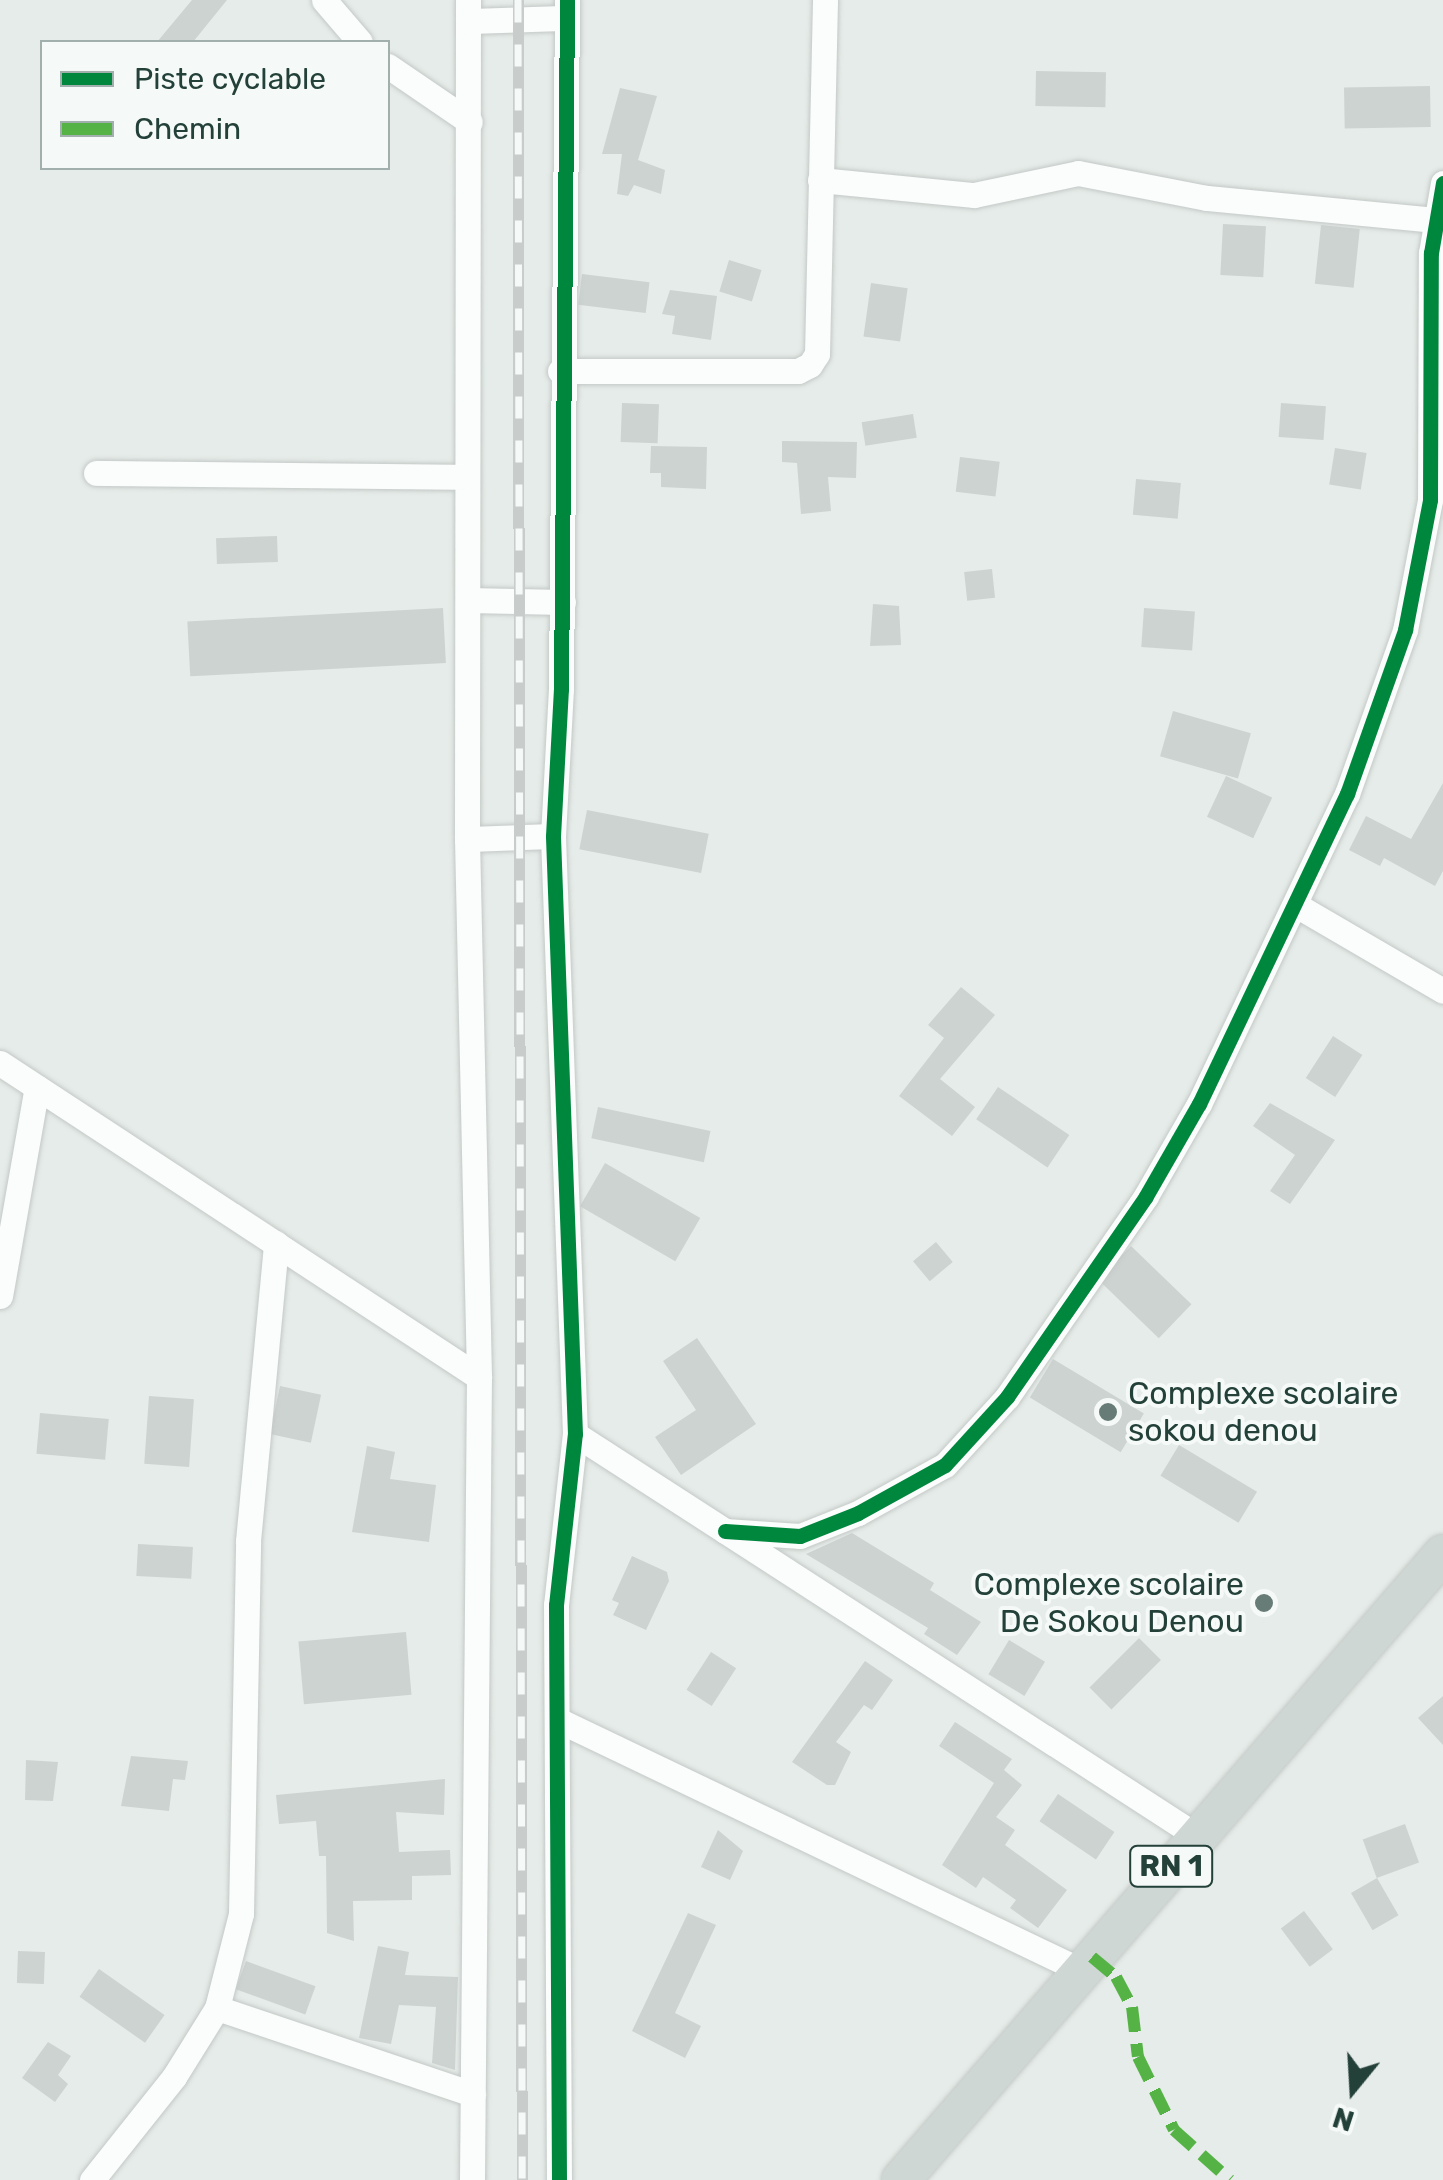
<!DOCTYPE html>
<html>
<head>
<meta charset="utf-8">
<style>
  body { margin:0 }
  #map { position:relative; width:1443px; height:2180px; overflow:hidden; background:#e6ece9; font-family:Rubik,sans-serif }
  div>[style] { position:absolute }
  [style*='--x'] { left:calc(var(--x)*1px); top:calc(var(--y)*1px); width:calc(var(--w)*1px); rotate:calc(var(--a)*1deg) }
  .building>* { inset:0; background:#cdd3d1; transform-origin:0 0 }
  .roads { filter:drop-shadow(0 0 2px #c3c9c6) drop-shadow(0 0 2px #c3c9c6) }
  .street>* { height:25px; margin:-12.5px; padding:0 12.5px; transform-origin:12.5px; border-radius:12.5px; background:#fbfcfc }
  .primary>* { height:38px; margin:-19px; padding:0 19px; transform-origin:19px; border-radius:19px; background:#cfd7d5 }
  .rail>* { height:11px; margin-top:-5.5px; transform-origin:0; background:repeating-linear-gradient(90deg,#f5faf8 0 22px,#c8ccca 0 44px); box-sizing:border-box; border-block:2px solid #c8ccca }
  .quiet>* { height:12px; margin-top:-6px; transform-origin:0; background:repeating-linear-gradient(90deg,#55b346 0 25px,transparent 0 37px) }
  .cycleway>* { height:15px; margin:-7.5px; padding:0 7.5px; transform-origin:7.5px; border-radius:7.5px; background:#00873e }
  .dots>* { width:28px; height:28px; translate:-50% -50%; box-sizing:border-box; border:5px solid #f5faf8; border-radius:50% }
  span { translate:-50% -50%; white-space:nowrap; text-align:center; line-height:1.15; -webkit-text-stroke:8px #f5faf8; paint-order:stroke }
  .shield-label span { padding:2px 8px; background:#f5faf8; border:2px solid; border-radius:8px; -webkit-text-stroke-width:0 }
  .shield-label { font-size:30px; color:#234039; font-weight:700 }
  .poi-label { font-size:32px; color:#234039 }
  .left { translate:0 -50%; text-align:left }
  .right { translate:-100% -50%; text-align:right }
  .legend { position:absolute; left:40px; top:40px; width:350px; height:130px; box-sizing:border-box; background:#f5faf8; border:2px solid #a1b0ac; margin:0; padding:12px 18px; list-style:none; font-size:30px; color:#234039 }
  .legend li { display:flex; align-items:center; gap:20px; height:50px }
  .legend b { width:50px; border:2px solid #a1b0ac }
  .north { position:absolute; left:1303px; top:2040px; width:100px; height:100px; -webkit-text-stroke:8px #f5faf8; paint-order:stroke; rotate:198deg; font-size:28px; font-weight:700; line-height:40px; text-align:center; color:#234039 }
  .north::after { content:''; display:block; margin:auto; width:35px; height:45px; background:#234039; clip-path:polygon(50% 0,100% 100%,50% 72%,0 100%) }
</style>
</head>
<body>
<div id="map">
  <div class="building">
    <i style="clip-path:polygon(192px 0,227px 0,193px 42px,157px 42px)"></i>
    <i style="left:1036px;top:71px;width:70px;height:35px;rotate:1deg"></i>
    <i style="left:1430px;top:86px;width:41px;height:86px;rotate:89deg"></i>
    <i style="clip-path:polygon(620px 88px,657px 96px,638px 160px,665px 170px,661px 194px,634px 185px,628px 196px,617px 194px,622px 154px,602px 154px)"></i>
    <i style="left:1223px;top:224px;width:43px;height:51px;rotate:3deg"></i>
    <i style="left:1321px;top:225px;width:39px;height:59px;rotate:6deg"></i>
    <i style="left:729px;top:260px;width:34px;height:33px;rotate:17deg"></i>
    <i style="left:582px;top:274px;width:68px;height:31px;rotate:7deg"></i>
    <i style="left:871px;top:283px;width:37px;height:54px;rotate:8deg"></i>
    <i style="clip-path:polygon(670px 290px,717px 296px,711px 340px,672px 334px,675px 316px,662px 314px)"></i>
    <i style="left:622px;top:403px;width:37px;height:39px;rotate:2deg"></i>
    <i style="left:1281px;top:403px;width:45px;height:34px;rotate:4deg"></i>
    <i style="left:913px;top:414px;width:24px;height:52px;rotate:81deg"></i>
    <i style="clip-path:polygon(782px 441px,857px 442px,856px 478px,828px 477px,831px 511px,801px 514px,797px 463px,782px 462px)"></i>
    <i style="clip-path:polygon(651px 446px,707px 447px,706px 489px,661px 487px,661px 473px,650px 473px)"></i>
    <i style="left:1335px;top:448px;width:32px;height:37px;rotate:9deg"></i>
    <i style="left:960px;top:457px;width:40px;height:35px;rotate:7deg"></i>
    <i style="left:1136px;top:479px;width:45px;height:36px;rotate:5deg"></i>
    <i style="left:277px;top:536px;width:26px;height:61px;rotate:88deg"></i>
    <i style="left:992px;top:569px;width:29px;height:28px;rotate:84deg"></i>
    <i style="clip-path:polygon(873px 604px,899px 606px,901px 645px,870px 646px)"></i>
    <i style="left:443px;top:608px;width:55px;height:256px;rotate:87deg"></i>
    <i style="left:1144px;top:608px;width:51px;height:39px;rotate:4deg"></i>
    <i style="left:1173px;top:711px;width:81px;height:47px;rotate:16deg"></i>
    <i style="left:1226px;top:776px;width:51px;height:45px;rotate:25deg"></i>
    <i style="clip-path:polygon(1443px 783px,1443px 871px,1435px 886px,1384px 858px,1380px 866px,1349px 850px,1366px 816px,1411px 839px)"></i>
    <i style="left:587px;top:810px;width:124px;height:40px;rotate:11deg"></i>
    <i style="clip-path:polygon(961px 987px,995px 1015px,940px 1079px,975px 1107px,952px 1136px,899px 1096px,944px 1038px,928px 1025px)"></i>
    <i style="left:1333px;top:1036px;width:35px;height:50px;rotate:33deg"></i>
    <i style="left:998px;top:1087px;width:86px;height:39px;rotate:34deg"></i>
    <i style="clip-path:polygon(1270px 1103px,1335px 1140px,1290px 1204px,1270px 1191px,1295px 1155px,1253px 1126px)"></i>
    <i style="left:598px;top:1107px;width:115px;height:32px;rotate:12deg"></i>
    <i style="left:605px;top:1163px;width:110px;height:50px;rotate:30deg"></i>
    <i style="left:936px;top:1242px;width:26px;height:30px;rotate:50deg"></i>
    <i style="left:1131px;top:1246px;width:84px;height:47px;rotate:44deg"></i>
    <i style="clip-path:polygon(697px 1338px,756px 1424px,681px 1475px,655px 1437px,696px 1410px,663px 1361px)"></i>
    <i style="left:1053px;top:1359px;width:106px;height:45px;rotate:31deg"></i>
    <i style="left:280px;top:1386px;width:42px;height:49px;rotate:12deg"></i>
    <i style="left:149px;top:1396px;width:45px;height:68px;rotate:4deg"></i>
    <i style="left:40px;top:1413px;width:69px;height:41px;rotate:5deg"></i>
    <i style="left:1179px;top:1445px;width:91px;height:36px;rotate:31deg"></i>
    <i style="clip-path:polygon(367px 1446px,395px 1452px,390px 1479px,436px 1485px,429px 1542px,352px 1532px)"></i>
    <i style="clip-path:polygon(852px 1533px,934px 1583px,930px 1590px,981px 1622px,957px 1655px,924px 1634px,928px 1628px,806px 1554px)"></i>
    <i style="left:138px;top:1544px;width:55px;height:32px;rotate:3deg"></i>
    <i style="clip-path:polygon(632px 1556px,667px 1572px,669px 1581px,646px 1630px,613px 1615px,619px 1603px,612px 1600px)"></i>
    <i style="left:406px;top:1632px;width:63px;height:108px;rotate:85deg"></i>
    <i style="left:1139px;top:1638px;width:31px;height:70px;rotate:45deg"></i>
    <i style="left:1009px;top:1640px;width:42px;height:40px;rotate:31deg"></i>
    <i style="left:711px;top:1652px;width:30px;height:45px;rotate:33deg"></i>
    <i style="clip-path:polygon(865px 1661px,893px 1680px,872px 1710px,864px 1705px,836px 1742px,851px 1752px,835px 1785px,827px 1785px,792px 1762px)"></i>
    <i style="clip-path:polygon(1443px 1696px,1443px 1745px,1418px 1718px)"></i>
    <i style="clip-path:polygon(955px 1722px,1012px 1759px,1004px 1770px,1022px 1785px,996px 1817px,1015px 1830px,1005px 1845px,1067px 1890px,1038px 1928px,1010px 1908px,1016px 1900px,983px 1877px,976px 1888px,942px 1865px,994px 1783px,939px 1746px)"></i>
    <i style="clip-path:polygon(131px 1756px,188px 1761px,185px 1780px,173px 1779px,169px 1811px,121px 1806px)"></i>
    <i style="clip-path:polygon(26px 1760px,58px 1762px,53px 1801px,25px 1800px)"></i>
    <i style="clip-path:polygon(445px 1779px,444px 1815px,396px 1812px,399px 1852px,450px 1850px,451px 1875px,412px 1876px,412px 1900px,353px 1901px,354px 1941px,327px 1933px,326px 1856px,319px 1856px,316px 1821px,279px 1824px,276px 1795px)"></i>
    <i style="left:1058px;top:1794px;width:68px;height:33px;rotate:34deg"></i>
    <i style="left:1405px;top:1824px;width:41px;height:45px;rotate:70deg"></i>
    <i style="clip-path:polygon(718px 1830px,743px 1851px,730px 1880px,701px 1867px)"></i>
    <i style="left:1377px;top:1878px;width:43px;height:30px;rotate:60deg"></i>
    <i style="left:1304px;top:1911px;width:48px;height:29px;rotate:53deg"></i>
    <i style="clip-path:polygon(688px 1913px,716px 1925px,675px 2013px,701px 2026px,685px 2058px,632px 2031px)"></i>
    <i style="clip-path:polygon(378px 1946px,409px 1952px,405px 1975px,458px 1977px,455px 2070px,432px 2063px,436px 2007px,399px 2005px,391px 2044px,359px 2038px)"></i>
    <i style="left:18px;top:1951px;width:27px;height:32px;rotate:2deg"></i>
    <i style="left:246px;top:1961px;width:74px;height:30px;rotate:20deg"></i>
    <i style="left:99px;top:1969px;width:80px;height:34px;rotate:35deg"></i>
    <i style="clip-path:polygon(48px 2042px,71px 2056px,58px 2075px,68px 2084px,55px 2102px,22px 2078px)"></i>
  </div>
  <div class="roads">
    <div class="street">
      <i style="--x:324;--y:0;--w:55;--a:49.4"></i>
      <i style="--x:468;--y:0;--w:839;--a:90.07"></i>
      <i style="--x:467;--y:839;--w:538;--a:88.72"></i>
      <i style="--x:479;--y:1377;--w:803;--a:90.5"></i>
      <i style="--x:468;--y:21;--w:97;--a:-1.8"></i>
      <i style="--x:388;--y:66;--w:99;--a:34.3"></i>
      <i style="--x:820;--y:180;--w:155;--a:5.6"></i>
      <i style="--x:974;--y:195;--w:106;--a:-11.9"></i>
      <i style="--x:1078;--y:173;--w:131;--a:11"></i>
      <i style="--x:1207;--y:198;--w:230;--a:5.5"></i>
      <i style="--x:560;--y:371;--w:238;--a:0"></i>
      <i style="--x:798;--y:371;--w:13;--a:-27"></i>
      <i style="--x:810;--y:365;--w:13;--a:-58"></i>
      <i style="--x:817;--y:354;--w:354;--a:-88.7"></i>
      <i style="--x:96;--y:473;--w:369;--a:0.6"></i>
      <i style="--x:468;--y:600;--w:95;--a:1.2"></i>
      <i style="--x:467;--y:839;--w:86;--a:-2"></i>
      <i style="--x:1296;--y:905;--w:170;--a:30.3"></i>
      <i style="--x:0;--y:1063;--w:573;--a:33.25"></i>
      <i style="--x:0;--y:1296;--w:212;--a:-80"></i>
      <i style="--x:575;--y:1434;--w:741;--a:32.87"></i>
      <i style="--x:725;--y:1531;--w:75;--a:3.8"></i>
      <i style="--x:800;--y:1536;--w:62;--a:-21.6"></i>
      <i style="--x:858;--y:1513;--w:99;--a:-28.9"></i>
      <i style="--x:945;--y:1465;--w:92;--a:-47.6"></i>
      <i style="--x:1007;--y:1397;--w:244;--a:-55.3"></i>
      <i style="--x:1146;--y:1196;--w:106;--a:-60.1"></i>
      <i style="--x:1199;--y:1104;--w:344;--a:-64.5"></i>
      <i style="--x:1347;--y:794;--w:174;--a:-70.5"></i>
      <i style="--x:1405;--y:630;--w:132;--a:-79.1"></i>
      <i style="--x:1430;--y:500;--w:247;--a:-89.8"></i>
      <i style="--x:1431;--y:253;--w:71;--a:-80.3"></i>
      <i style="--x:558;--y:1720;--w:579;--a:25.59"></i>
      <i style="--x:217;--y:2008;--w:270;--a:18.6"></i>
      <i style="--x:92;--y:2180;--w:132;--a:-51.5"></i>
      <i style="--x:174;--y:2077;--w:81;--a:-58.1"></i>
      <i style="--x:217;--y:2008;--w:97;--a:-75.7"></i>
      <i style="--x:241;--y:1914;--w:373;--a:-88.9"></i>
      <i style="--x:248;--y:1541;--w:299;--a:-84.6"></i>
      <i style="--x:559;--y:2180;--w:575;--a:-90.3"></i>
      <i style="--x:556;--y:1605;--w:172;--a:-83.7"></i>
      <i style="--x:575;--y:1434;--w:598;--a:-92.11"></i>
      <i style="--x:553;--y:836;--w:147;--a:-86.9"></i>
      <i style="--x:561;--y:689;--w:689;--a:-89.5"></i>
    </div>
    <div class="primary">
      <i style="--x:901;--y:2180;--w:828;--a:-49.11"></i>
    </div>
  </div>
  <div class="rail">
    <i style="--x:518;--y:0;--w:2180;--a:89.89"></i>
  </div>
  <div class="quiet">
    <i style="--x:1092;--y:1957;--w:31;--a:40"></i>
    <i style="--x:1116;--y:1977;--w:34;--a:62"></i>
    <i style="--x:1132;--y:2007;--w:50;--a:83.2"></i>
    <i style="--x:1138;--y:2057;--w:81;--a:63.7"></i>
    <i style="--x:1174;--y:2130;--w:75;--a:41.8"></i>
  </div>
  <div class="cycleway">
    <i style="--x:725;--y:1531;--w:75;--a:3.8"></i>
    <i style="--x:800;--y:1536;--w:62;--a:-21.6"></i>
    <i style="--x:858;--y:1513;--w:99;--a:-28.9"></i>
    <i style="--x:945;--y:1465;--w:92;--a:-47.6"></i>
    <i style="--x:1007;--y:1397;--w:244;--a:-55.3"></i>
    <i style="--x:1146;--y:1196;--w:106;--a:-60.1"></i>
    <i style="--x:1199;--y:1104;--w:344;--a:-64.5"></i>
    <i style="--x:1347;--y:794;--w:174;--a:-70.5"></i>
    <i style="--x:1405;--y:630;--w:132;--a:-79.1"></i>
    <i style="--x:1430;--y:500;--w:247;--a:-89.8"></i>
    <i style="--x:1431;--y:253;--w:71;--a:-80.3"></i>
    <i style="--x:559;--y:2180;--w:575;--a:-90.3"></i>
    <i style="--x:556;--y:1605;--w:172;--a:-83.7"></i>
    <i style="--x:575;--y:1434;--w:598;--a:-92.11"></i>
    <i style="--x:553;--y:836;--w:147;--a:-86.9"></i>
    <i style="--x:561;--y:689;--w:689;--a:-89.5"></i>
  </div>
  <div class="dots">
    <i style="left:1108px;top:1412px;background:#677c77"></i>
    <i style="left:1264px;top:1603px;background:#677c77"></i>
  </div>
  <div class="shield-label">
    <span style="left:1171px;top:1866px">RN 1</span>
  </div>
  <div class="poi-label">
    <span class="left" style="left:1128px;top:1412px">Complexe scolaire<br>sokou denou</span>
    <span class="right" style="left:1244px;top:1603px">Complexe scolaire<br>De Sokou Denou</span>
  </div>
  <ul class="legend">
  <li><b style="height:12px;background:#00873e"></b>Piste cyclable</li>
  <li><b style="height:12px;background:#55b346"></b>Chemin</li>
  </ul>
  <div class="north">N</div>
</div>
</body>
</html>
